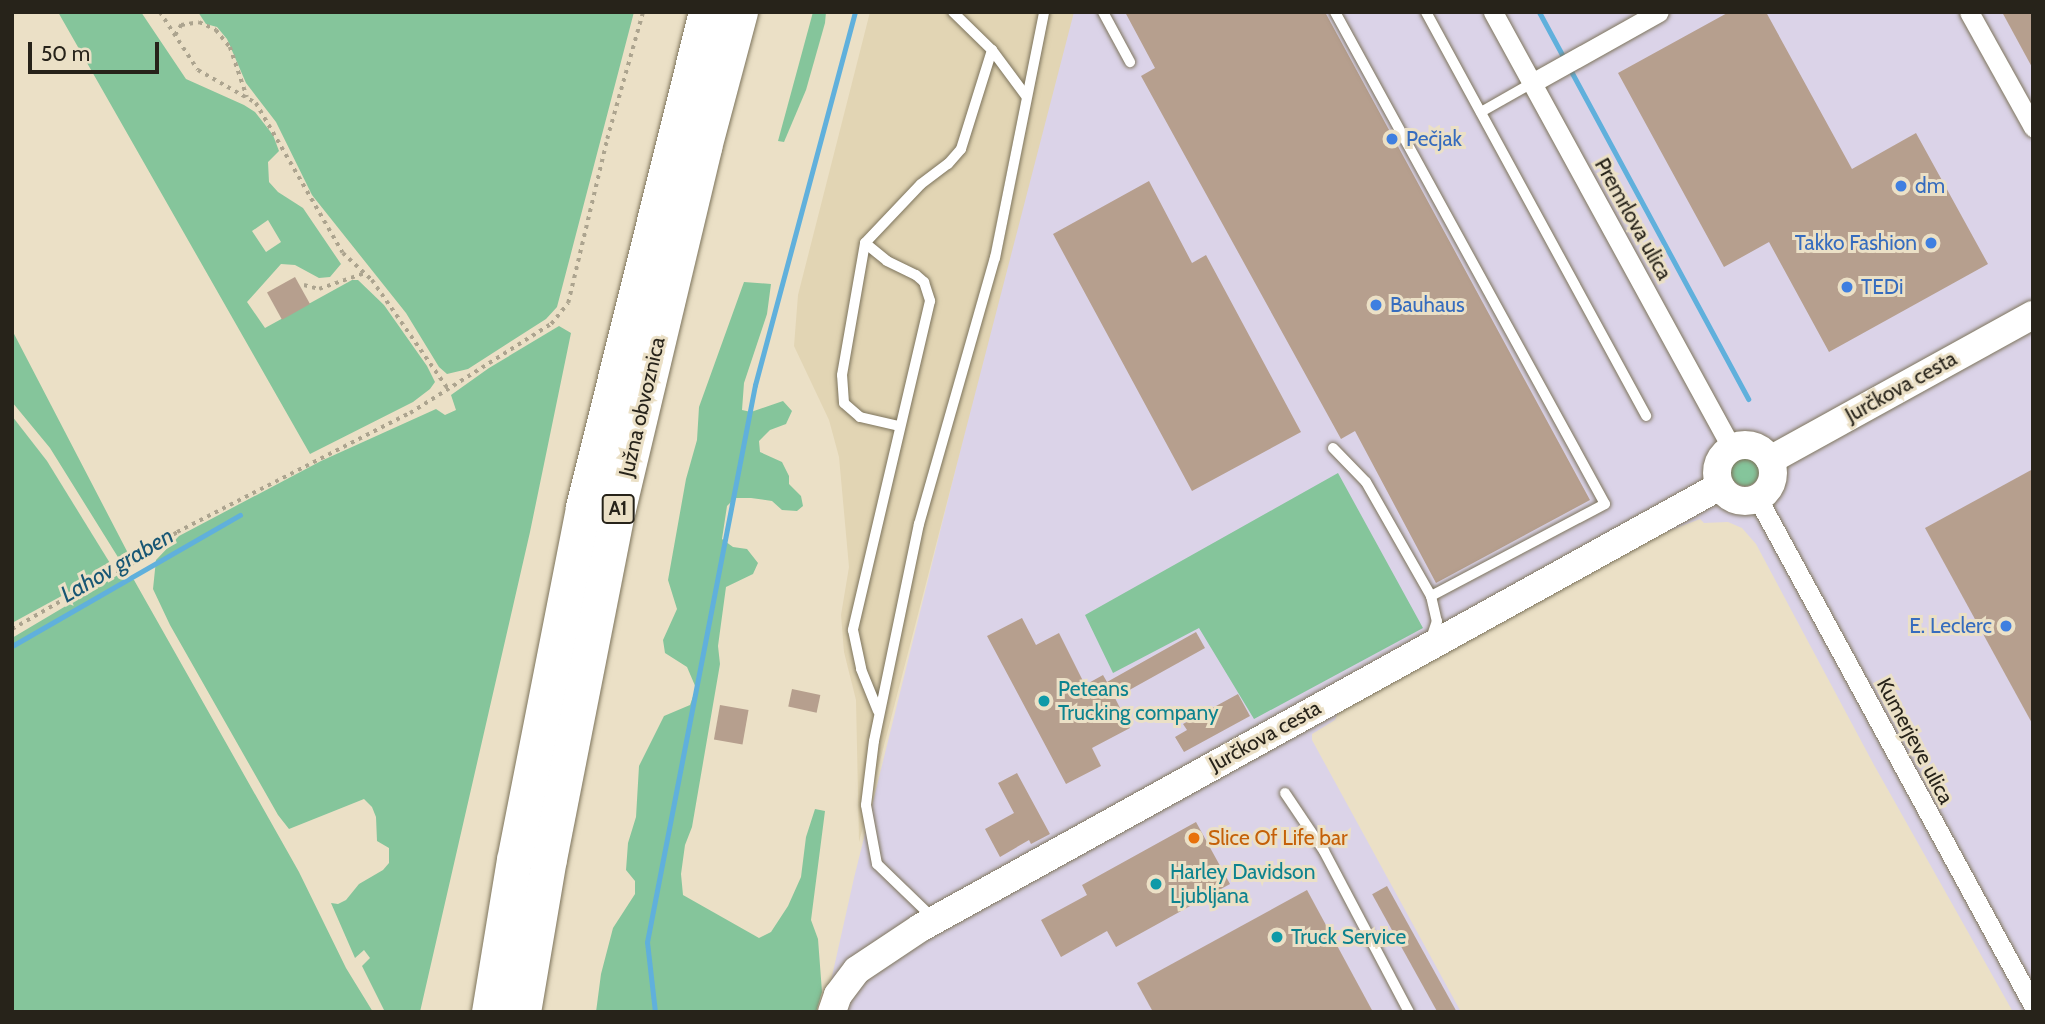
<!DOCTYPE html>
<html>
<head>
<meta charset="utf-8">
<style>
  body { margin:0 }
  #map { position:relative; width:2045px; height:1024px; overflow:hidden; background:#ebe0c6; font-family:Cabin,sans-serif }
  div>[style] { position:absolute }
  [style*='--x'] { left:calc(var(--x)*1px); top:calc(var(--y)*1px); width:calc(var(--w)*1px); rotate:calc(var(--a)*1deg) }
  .commercial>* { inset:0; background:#dbd3e8 }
  .built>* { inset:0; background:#e2d5b4 }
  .green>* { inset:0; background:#85c59b }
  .round { border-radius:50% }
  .stream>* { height:5px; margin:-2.5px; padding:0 2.5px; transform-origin:2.5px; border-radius:2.5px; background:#60b0dc }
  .building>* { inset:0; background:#b69f8e; transform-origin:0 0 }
  .path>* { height:3.5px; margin-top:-1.75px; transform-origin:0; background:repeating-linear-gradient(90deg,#aca48f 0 3.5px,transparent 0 8.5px) }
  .roads { filter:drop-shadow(0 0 2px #7d745c) drop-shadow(0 0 2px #7d745c) }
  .lane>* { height:10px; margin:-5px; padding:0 5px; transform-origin:5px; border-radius:5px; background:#fff }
  .street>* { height:19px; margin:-9.5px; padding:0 9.5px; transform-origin:9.5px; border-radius:9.5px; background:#fff }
  .secondary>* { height:28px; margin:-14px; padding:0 14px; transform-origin:14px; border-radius:14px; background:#fff }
  .secondary>.ring { margin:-14px; padding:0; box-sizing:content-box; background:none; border:28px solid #fff; border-radius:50% }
  .highway>* { height:35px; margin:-17.5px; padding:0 17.5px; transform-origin:17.5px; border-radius:17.5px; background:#fff }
  .dots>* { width:19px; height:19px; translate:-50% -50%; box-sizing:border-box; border:4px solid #ebe0c6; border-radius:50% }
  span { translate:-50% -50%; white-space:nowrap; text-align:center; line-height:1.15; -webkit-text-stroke:6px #ebe0c6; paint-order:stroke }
  .shield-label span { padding:2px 5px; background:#ebe0c6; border:2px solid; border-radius:5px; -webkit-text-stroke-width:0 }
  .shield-label { font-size:19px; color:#27231a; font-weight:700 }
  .shop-label { font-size:21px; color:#366cbe }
  .left { translate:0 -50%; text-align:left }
  .right { translate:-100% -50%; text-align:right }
  .street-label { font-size:21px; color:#27231a }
  .culture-label { font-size:21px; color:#0d838f }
  .food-label { font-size:21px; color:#c56008 }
  .water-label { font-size:23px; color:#175674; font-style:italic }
  .frame { position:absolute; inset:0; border:14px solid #27231a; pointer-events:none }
  .scale { position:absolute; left:28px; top:42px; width:131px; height:32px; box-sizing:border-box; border:4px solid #27231a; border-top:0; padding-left:9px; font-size:21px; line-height:24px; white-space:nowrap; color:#27231a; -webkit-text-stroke:5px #ebe0c6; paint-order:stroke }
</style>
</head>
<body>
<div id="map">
  <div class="commercial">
    <i style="clip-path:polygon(1069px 12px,2033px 12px,2033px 1012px,2013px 1012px,1874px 765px,1756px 544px,1742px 528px,1728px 522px,1704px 523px,1700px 519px,1656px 536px,1340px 708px,1335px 720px,1312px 734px,1312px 740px,1461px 1012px,824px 1012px,854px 878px)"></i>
  </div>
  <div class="built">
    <i style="clip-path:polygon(870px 12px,1074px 12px,859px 842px,856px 700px,844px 652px,841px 615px,849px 567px,839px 457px,829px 420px,794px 346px,798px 295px)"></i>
  </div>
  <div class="green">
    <i style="clip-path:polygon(evenodd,58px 12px,141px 12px,186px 79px,244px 105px,255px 112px,273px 135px,279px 151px,268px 162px,269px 182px,278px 192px,303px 208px,341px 264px,330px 277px,319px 278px,295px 265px,281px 264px,247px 302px,265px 328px,352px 280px,358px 280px,384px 305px,427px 366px,435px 382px,430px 389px,413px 402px,310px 454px,58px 12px,268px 220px,281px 242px,266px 252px,252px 231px,268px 220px)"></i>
    <i style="clip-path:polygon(198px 12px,634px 12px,557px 307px,546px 319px,468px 369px,447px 374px,439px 367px,406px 313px,312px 195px,276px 122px,246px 83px,227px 39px,217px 27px,206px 24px)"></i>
    <i style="clip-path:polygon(813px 12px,826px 12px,825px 23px,806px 90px,784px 142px,778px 141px)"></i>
    <i style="clip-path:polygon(744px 282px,771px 284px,767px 314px,744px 383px,742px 410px,751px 412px,783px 401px,792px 411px,786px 424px,770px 430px,759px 441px,760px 452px,782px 462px,789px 476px,789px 484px,801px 496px,803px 506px,797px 511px,782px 510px,772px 501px,751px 498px,735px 498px,727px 506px,722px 539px,733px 547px,747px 549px,758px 563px,753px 574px,726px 587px,718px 646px,720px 664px,692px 827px,685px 845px,681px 874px,683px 895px,759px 938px,771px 932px,788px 906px,801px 877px,806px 837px,815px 809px,825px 811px,811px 920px,818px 939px,822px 992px,816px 1012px,596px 1012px,601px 974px,613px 928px,635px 894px,635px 881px,626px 870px,628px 843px,636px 817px,639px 766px,664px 716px,690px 705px,696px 688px,687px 667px,665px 653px,663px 640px,677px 609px,668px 580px,686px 479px,697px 440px,699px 407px)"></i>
    <i style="clip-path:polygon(559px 326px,571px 333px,530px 532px,420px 1012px,385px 1012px,362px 966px,370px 958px,364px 950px,355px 958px,331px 903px,338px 904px,346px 900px,359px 884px,383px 870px,389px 863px,389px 848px,377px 841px,376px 817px,372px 807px,364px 799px,289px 829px,278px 815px,170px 625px,153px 589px,156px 560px,179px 536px,321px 461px,436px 409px,445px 415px,456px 410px,451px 395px,489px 368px)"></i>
    <i style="clip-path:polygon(12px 330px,130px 557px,121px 562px,50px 448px,12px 402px)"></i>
    <i style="clip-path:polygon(12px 416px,47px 461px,113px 568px,12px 623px)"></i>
    <i class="round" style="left:1731px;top:458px;width:28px;height:28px"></i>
    <i style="clip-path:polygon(1338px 473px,1423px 628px,1254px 719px,1199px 628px,1113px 673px,1085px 615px)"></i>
    <i style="clip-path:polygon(118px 575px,134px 580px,299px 872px,346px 968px,373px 1012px,12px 1012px,12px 638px)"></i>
  </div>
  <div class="stream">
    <i style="--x:1539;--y:12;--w:440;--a:61.6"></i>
    <i style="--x:12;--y:646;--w:263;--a:-29.9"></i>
    <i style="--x:655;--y:1012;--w:70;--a:-96.5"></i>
    <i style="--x:647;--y:942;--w:567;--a:-79.03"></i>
    <i style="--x:755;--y:385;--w:386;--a:-75"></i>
  </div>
  <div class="building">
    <i style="clip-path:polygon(1125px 12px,1325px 12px,1590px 500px,1436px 583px,1355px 431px,1341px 439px,1141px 76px,1155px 68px)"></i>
    <i style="clip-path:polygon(1729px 12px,1766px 12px,1852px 169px,1916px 133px,1988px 264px,1829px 352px,1769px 242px,1724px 267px,1618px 73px)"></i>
    <i style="clip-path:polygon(2002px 12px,2033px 12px,2033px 69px)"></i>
    <i style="clip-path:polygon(1149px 181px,1192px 263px,1206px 255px,1301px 432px,1192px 491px,1053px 234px)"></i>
    <i style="left:295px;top:277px;width:31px;height:32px;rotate:61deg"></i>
    <i style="clip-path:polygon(2033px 469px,2033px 725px,1925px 528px)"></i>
    <i style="clip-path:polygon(1022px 618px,1036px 645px,1059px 633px,1085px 685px,1103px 675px,1107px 682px,1196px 632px,1205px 648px,1115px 698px,1130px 728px,1092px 748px,1101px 766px,1066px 784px,987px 636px)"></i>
    <i style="left:792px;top:689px;width:29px;height:18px;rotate:12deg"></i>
    <i style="clip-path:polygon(1238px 694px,1250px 716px,1184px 752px,1175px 737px,1187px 730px,1183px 724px)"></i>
    <i style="left:720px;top:705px;width:29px;height:35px;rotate:10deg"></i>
    <i style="clip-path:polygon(1017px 773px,1050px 834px,1031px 844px,1029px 840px,1000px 857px,985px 829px,1014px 813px,998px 783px)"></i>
    <i style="clip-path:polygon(1196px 822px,1230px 884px,1116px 947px,1107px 931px,1061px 957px,1041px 920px,1087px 895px,1082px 885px)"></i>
    <i style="left:1387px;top:886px;width:144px;height:17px;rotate:61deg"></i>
    <i style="clip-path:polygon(1307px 890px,1373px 1012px,1153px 1012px,1137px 983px)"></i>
  </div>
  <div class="path">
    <i style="--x:160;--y:12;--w:69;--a:56.8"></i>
    <i style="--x:198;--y:70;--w:67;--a:29.6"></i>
    <i style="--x:256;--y:103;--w:173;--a:59.9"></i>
    <i style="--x:343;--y:253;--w:40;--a:43"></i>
    <i style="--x:372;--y:280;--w:133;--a:55.1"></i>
    <i style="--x:175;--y:35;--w:12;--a:-59"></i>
    <i style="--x:181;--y:25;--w:18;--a:-9"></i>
    <i style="--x:199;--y:22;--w:19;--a:25"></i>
    <i style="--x:216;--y:30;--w:22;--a:51"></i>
    <i style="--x:230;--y:47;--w:53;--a:71.2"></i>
    <i style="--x:304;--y:285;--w:16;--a:15"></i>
    <i style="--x:319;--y:289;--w:49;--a:-19.2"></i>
    <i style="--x:12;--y:629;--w:111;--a:-29.8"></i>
    <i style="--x:108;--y:574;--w:18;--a:-16"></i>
    <i style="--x:125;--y:569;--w:64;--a:-35.4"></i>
    <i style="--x:177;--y:532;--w:262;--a:-27.1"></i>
    <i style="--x:410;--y:413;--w:167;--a:-32.3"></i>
    <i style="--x:551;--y:324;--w:27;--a:-51"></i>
    <i style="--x:568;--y:303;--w:169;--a:-76.6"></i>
    <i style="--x:607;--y:139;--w:132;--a:-74.2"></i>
  </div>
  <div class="roads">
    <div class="lane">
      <i style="--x:953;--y:12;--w:54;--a:44.3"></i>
      <i style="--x:992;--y:50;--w:57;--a:53.5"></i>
      <i style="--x:1103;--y:12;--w:57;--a:61.6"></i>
      <i style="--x:1335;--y:12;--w:561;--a:61.24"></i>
      <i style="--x:1605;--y:504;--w:197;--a:152.1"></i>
      <i style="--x:1426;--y:12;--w:460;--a:61.4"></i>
      <i style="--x:1481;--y:112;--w:59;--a:-29.6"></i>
      <i style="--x:865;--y:243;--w:28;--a:39"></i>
      <i style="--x:887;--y:261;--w:32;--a:26"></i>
      <i style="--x:916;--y:275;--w:11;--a:41"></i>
      <i style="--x:924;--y:282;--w:20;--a:72"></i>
      <i style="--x:930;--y:301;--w:338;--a:103.2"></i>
      <i style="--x:853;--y:630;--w:40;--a:78"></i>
      <i style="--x:861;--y:669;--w:45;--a:68"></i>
      <i style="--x:899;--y:426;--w:40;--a:-167"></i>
      <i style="--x:860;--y:417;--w:21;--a:-139"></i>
      <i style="--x:844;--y:403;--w:28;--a:-94"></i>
      <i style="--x:842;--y:375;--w:134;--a:-80.1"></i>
      <i style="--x:865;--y:243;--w:81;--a:-46.5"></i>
      <i style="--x:921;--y:184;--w:34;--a:-37"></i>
      <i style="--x:948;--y:164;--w:20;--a:-49"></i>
      <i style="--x:961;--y:149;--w:104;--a:-72.6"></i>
      <i style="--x:1333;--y:448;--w:47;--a:45.9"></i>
      <i style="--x:1366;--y:482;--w:131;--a:60.3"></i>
      <i style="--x:1431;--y:596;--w:26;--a:77"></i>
      <i style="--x:1437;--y:621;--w:18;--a:109"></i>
      <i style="--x:1285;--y:793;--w:70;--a:56.1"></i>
      <i style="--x:1324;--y:851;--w:182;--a:62.2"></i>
      <i style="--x:933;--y:918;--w:78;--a:-136"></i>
      <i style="--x:877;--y:864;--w:60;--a:-100.6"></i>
      <i style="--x:866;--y:805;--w:64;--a:-82.9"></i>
      <i style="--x:874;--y:741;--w:222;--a:-78.3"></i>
      <i style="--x:919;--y:524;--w:277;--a:-74.1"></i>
      <i style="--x:995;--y:258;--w:251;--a:-78.7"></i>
    </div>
    <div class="street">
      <i style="--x:1493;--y:12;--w:497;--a:61.3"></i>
      <i style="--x:1969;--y:12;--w:132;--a:60.9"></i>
      <i style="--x:1532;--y:83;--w:145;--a:-29.2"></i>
      <i style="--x:1758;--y:499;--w:576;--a:61.48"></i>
    </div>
    <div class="secondary">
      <i class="ring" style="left:1717px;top:445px;width:28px;height:28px"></i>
      <i style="--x:1770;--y:460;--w:300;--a:-28.9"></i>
      <i style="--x:832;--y:1012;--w:18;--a:-71"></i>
      <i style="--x:838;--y:995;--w:31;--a:-53"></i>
      <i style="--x:857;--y:970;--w:76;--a:-33.7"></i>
      <i style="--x:920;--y:928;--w:914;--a:-28.92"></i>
    </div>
    <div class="highway">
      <i style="--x:489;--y:1012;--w:154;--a:-80.7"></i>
      <i style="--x:514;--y:860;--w:360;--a:-78.9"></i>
      <i style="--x:583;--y:507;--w:510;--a:-76.05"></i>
      <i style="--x:523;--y:1012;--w:155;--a:-80.4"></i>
      <i style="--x:549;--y:859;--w:353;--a:-78.9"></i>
      <i style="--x:617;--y:513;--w:376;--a:-76.6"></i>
      <i style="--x:704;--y:147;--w:140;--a:-75.1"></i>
    </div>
  </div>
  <div class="dots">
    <i style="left:1392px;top:139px;background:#3f7fe0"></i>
    <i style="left:1901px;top:186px;background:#3f7fe0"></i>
    <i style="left:1931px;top:243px;background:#3f7fe0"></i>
    <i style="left:1847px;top:287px;background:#3f7fe0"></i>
    <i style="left:1376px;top:305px;background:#3f7fe0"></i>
    <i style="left:2006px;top:626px;background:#3f7fe0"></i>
    <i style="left:1044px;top:701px;background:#0f9aa8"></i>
    <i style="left:1194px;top:838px;background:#e8710a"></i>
    <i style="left:1156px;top:884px;background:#0f9aa8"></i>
    <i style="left:1277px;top:937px;background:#0f9aa8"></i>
  </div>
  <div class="shield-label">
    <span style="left:618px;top:509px">A1</span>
  </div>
  <div class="shop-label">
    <span class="left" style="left:1406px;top:139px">Pečjak</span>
    <span class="left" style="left:1915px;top:186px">dm</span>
    <span class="right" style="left:1917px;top:243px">Takko Fashion</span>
    <span class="left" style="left:1861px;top:287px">TEDi</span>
    <span class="left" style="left:1390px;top:305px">Bauhaus</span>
    <span class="right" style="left:1992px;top:626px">E. Leclerc</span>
  </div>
  <div class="street-label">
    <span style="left:1633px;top:219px;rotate:61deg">Premrlova ulica</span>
    <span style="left:1901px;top:387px;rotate:-29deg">Jurčkova cesta</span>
    <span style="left:642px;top:407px;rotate:-77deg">Južna obvoznica</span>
    <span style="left:1265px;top:736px;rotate:-29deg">Jurčkova cesta</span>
    <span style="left:1915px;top:741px;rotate:62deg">Kumerjeve ulica</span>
  </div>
  <div class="culture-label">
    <span class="left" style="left:1058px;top:701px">Peteans<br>Trucking company</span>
    <span class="left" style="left:1170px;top:884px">Harley Davidson<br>Ljubljana</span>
    <span class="left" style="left:1291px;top:937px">Truck Service</span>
  </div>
  <div class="food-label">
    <span class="left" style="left:1208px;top:838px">Slice Of Life bar</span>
  </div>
  <div class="water-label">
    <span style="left:117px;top:565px;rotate:-30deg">Lahov graben</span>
  </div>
  <div class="frame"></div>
  <div class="scale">50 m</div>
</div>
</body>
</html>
